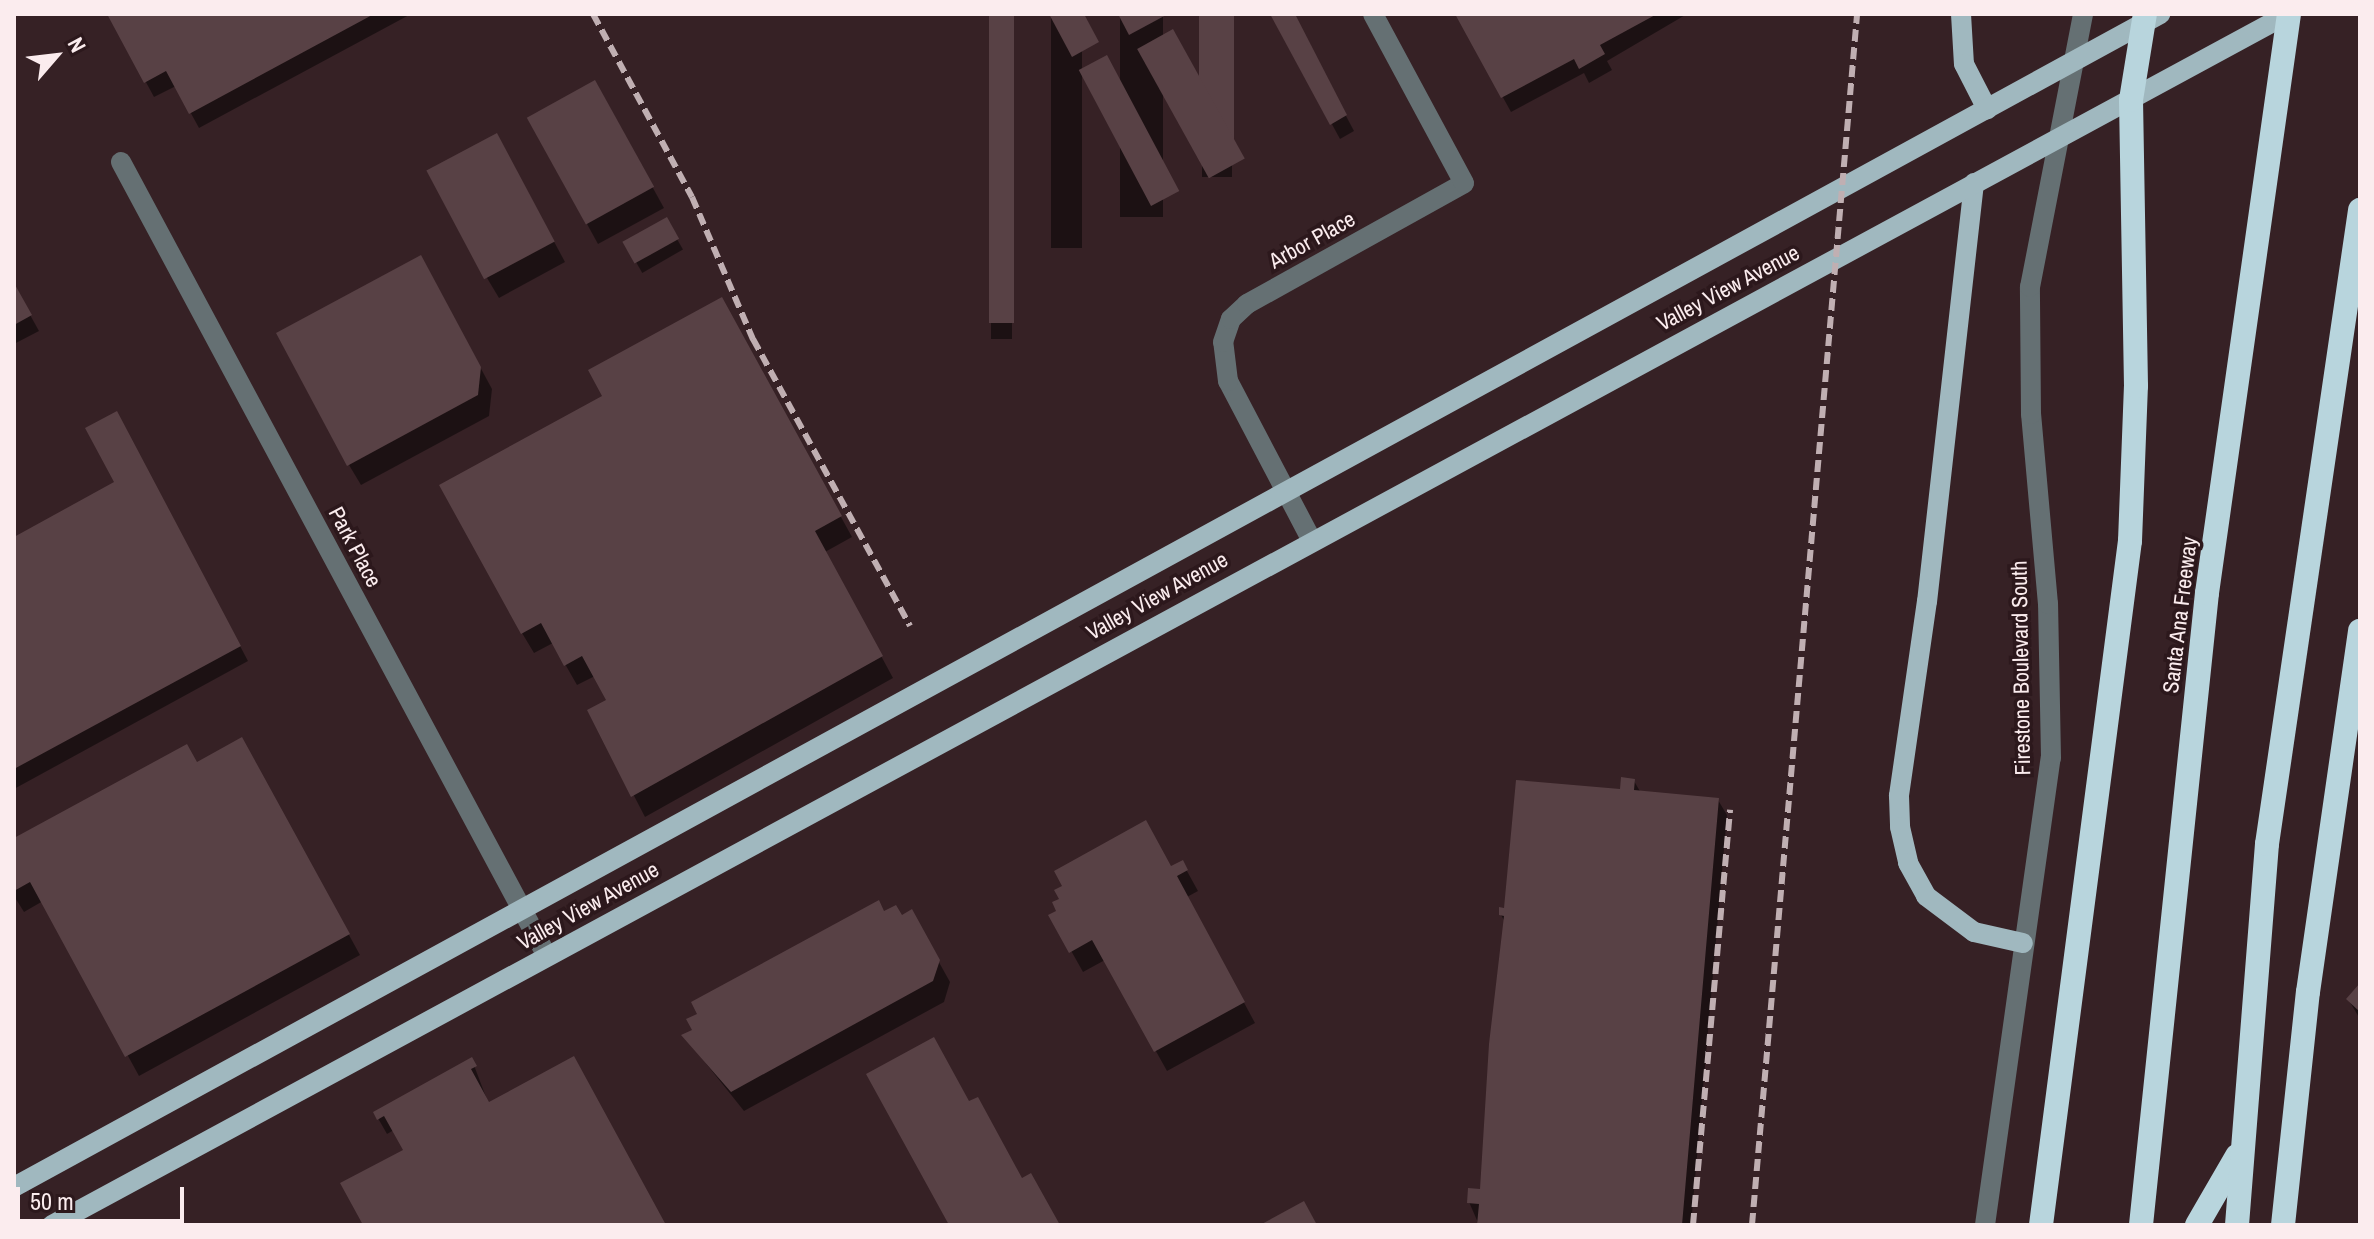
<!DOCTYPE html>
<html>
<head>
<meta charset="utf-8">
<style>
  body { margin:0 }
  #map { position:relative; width:2374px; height:1239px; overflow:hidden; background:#362125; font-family:"Archivo Narrow",sans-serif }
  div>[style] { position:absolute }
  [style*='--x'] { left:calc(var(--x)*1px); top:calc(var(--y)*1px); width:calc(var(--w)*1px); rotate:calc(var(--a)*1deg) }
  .shadow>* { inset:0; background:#0007; transform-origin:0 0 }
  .building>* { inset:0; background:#584145; transform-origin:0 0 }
  .minor>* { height:20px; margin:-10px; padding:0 10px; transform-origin:10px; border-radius:10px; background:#657073 }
  .major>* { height:20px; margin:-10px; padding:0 10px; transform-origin:10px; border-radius:10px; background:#a0b8bf }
  .highway>* { height:24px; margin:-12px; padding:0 12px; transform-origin:12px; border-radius:12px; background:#b8d5dd }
  .rail>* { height:6px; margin-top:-3px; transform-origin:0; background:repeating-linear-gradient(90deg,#c0afb2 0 12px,transparent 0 18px) }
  span { translate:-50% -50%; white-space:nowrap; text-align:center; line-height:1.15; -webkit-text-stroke:7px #2c181c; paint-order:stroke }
  .street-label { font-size:22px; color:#fbecee }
  .frame { position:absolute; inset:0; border:16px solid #fbecee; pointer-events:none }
  .north { position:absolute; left:16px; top:16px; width:80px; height:80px; -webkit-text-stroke:6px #2c181c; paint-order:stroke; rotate:62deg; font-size:22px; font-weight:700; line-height:32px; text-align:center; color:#fbecee }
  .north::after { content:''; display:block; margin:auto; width:28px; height:36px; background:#fbecee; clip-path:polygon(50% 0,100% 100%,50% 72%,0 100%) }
  .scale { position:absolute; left:16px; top:1187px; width:168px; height:36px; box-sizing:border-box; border:4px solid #fbecee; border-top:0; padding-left:10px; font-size:24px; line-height:28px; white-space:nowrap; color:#fbecee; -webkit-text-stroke:6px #2c181c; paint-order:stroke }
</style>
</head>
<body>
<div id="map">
  <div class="shadow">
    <i style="clip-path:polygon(109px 14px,411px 14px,199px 128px,176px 86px,154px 97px)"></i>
    <i style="left:991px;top:14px;width:21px;height:325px"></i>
    <i style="left:1051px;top:14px;width:31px;height:234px"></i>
    <i style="left:1120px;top:14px;width:43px;height:203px"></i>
    <i style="left:1202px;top:14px;width:30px;height:163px"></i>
    <i style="clip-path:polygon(1272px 14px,1292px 14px,1354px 131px,1340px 139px)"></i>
    <i style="clip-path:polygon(1457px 14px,1687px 14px,1607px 61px,1612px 70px,1589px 83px,1584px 73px,1511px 112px)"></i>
    <i style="clip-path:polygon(606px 103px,664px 208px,598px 244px,587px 224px)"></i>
    <i style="clip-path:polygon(508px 156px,565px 262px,499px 298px,487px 278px)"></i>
    <i style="left:666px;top:220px;width:34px;height:47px;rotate:60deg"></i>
    <i style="clip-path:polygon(432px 278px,492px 389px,489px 416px,361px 485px,349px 465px)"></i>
    <i style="clip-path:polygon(14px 286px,39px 331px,14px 344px)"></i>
    <i style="clip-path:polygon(733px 320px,852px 537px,825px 552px,893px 678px,645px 817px,590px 711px,608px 701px,595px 676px,577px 685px,553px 643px,534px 653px,522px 633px,605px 397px)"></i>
    <i style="clip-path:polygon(125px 429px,248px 661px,14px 789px,14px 539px,117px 483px)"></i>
    <i style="clip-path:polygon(253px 760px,360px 955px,139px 1076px,43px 901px,24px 912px,14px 896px,14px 841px,197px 764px)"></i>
    <i style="clip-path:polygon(1634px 781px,1641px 793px,1718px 800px,1727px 815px,1691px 1225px,1479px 1225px,1469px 1202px,1482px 1192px,1505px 922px,1501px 915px)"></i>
    <i style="clip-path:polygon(1182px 862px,1198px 891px,1187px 897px,1255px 1023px,1167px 1071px,1105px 960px,1083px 972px,1051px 915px)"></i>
    <i style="clip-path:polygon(911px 912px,950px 982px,944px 1002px,744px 1111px,684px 1036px,884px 913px,901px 918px)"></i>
    <i style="clip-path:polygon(2360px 986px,2360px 1019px,2348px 999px)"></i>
    <i style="clip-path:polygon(472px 1060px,489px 1105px,664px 1225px,365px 1225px,405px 1150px,394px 1130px,387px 1134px,375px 1113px)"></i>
  </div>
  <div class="building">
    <i style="clip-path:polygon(107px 14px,374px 14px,189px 114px,166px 71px,144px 83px)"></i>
    <i style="left:989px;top:14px;width:25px;height:309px"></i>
    <i style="clip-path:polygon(1049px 14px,1084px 14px,1099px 42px,1072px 57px)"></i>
    <i style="clip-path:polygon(1118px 14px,1168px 14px,1129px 35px)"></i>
    <i style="left:1199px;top:14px;width:35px;height:147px"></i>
    <i style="clip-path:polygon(1270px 14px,1295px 14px,1347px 115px,1330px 125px)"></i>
    <i style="clip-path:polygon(1455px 14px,1657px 14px,1600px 45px,1605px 54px,1579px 69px,1574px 59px,1501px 98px)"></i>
    <i style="left:1173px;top:29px;width:148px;height:41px;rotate:61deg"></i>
    <i style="left:1107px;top:55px;width:154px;height:32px;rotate:62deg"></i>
    <i style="left:595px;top:80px;width:122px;height:78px;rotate:61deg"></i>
    <i style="left:497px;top:133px;width:123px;height:80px;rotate:62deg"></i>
    <i style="left:667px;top:217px;width:25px;height:51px;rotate:61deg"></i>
    <i style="clip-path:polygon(421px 255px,481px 367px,478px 395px,347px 466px,276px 333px)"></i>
    <i style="clip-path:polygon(14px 283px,32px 315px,14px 325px)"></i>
    <i style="clip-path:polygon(722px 297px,842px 516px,815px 531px,883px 656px,631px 797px,587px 710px,606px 700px,582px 656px,564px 666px,541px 623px,521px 634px,439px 485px,602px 396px,588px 370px)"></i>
    <i style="clip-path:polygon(117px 411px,241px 646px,14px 769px,14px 537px,114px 482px,85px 428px)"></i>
    <i style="clip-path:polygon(242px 737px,350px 934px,125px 1057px,30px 882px,14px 891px,14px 838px,187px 744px,197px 762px)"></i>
    <i style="clip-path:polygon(1621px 777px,1635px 779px,1634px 790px,1719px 798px,1682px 1225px,1477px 1225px,1479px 1204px,1467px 1203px,1468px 1188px,1480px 1189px,1489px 1044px,1504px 916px,1499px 915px,1499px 907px,1504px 908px,1516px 780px,1620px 789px)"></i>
    <i style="clip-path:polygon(1146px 820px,1171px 866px,1183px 860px,1188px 870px,1177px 876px,1245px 1002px,1154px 1052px,1092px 940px,1069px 953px,1048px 915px,1056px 911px,1052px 902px,1059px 899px,1054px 890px,1062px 886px,1054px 871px)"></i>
    <i style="clip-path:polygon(879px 900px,884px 911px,896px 905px,902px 915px,912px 909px,940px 960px,933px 981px,731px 1092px,681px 1035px,692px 1030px,686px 1019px,697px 1014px,691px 1002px)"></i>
    <i style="clip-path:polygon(2360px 983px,2360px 1012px,2346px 999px)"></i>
    <i style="clip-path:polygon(934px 1037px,969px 1101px,978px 1097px,1022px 1178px,1031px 1173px,1060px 1225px,949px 1225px,866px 1074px)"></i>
    <i style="clip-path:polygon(574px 1056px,666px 1225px,363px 1225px,340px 1183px,403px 1150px,384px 1116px,377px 1120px,373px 1112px,472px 1057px,477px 1066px,471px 1069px,489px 1102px)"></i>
    <i style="clip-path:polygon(1304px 1201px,1317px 1225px,1260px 1225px)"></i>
  </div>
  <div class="minor">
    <i style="--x:121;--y:162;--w:901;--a:61.79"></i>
    <i style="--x:1311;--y:539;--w:178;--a:-117.7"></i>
    <i style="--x:1228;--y:381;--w:39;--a:-97"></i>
    <i style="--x:1223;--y:342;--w:24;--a:-71"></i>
    <i style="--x:1231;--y:319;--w:22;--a:-43"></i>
    <i style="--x:1247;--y:304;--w:248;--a:-29.1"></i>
    <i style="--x:1464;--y:183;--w:192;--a:-118.3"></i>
    <i style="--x:1985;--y:1225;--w:472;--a:-82"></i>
    <i style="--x:2051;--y:758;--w:154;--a:-91.1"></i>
    <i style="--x:2048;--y:604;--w:191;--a:-95.1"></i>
    <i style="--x:2031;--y:414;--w:127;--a:-90.5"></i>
    <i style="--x:2030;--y:287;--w:278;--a:-79"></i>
  </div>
  <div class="major">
    <i style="--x:1961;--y:14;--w:50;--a:86.6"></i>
    <i style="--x:1964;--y:64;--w:51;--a:62.9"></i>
    <i style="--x:1974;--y:183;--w:421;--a:96.4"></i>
    <i style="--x:1927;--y:601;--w:197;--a:98.2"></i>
    <i style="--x:1899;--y:796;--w:31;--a:88"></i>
    <i style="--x:1900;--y:827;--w:37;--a:77"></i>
    <i style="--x:1908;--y:863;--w:38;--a:61"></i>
    <i style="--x:1926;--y:896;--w:60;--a:36.9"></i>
    <i style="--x:1974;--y:932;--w:50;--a:12.7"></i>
    <i style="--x:14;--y:1187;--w:2446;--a:-28.66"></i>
    <i style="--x:52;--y:1225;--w:2543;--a:-28.44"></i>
  </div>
  <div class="highway">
    <i style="--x:2041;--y:1225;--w:690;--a:-82.59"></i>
    <i style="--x:2130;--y:541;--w:155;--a:-87.8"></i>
    <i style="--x:2136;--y:386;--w:286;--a:-91"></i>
    <i style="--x:2131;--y:100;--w:87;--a:-80.8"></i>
    <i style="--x:2141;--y:1225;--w:635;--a:-84.04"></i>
    <i style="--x:2207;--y:593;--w:585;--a:-81.94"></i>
    <i style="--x:2197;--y:1225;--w:80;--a:-59.9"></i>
    <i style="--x:2237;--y:1225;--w:382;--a:-85.5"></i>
    <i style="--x:2267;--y:844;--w:641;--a:-81.65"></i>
    <i style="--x:2283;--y:1225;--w:234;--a:-83.9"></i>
    <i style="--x:2308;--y:992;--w:365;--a:-81.8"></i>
  </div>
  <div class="rail">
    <i style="--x:593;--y:14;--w:208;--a:61.6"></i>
    <i style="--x:692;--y:197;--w:155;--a:66.8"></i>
    <i style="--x:753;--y:339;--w:327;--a:61.3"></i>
    <i style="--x:1693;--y:1225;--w:417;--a:-84.9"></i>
    <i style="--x:1752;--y:1225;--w:1216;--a:-85.04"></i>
  </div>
  <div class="street-label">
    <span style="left:1312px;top:240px;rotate:-29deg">Arbor Place</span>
    <span style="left:1728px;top:288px;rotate:-28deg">Valley View Avenue</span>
    <span style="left:355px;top:547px;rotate:62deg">Park Place</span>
    <span style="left:1157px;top:596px;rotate:-29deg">Valley View Avenue</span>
    <span style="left:2180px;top:615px;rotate:-83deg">Santa Ana Freeway</span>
    <span style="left:2021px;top:668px;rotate:-91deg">Firestone Boulevard South</span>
    <span style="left:588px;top:906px;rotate:-29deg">Valley View Avenue</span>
  </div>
  <div class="frame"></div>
  <div class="north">N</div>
  <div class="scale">50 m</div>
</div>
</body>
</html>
